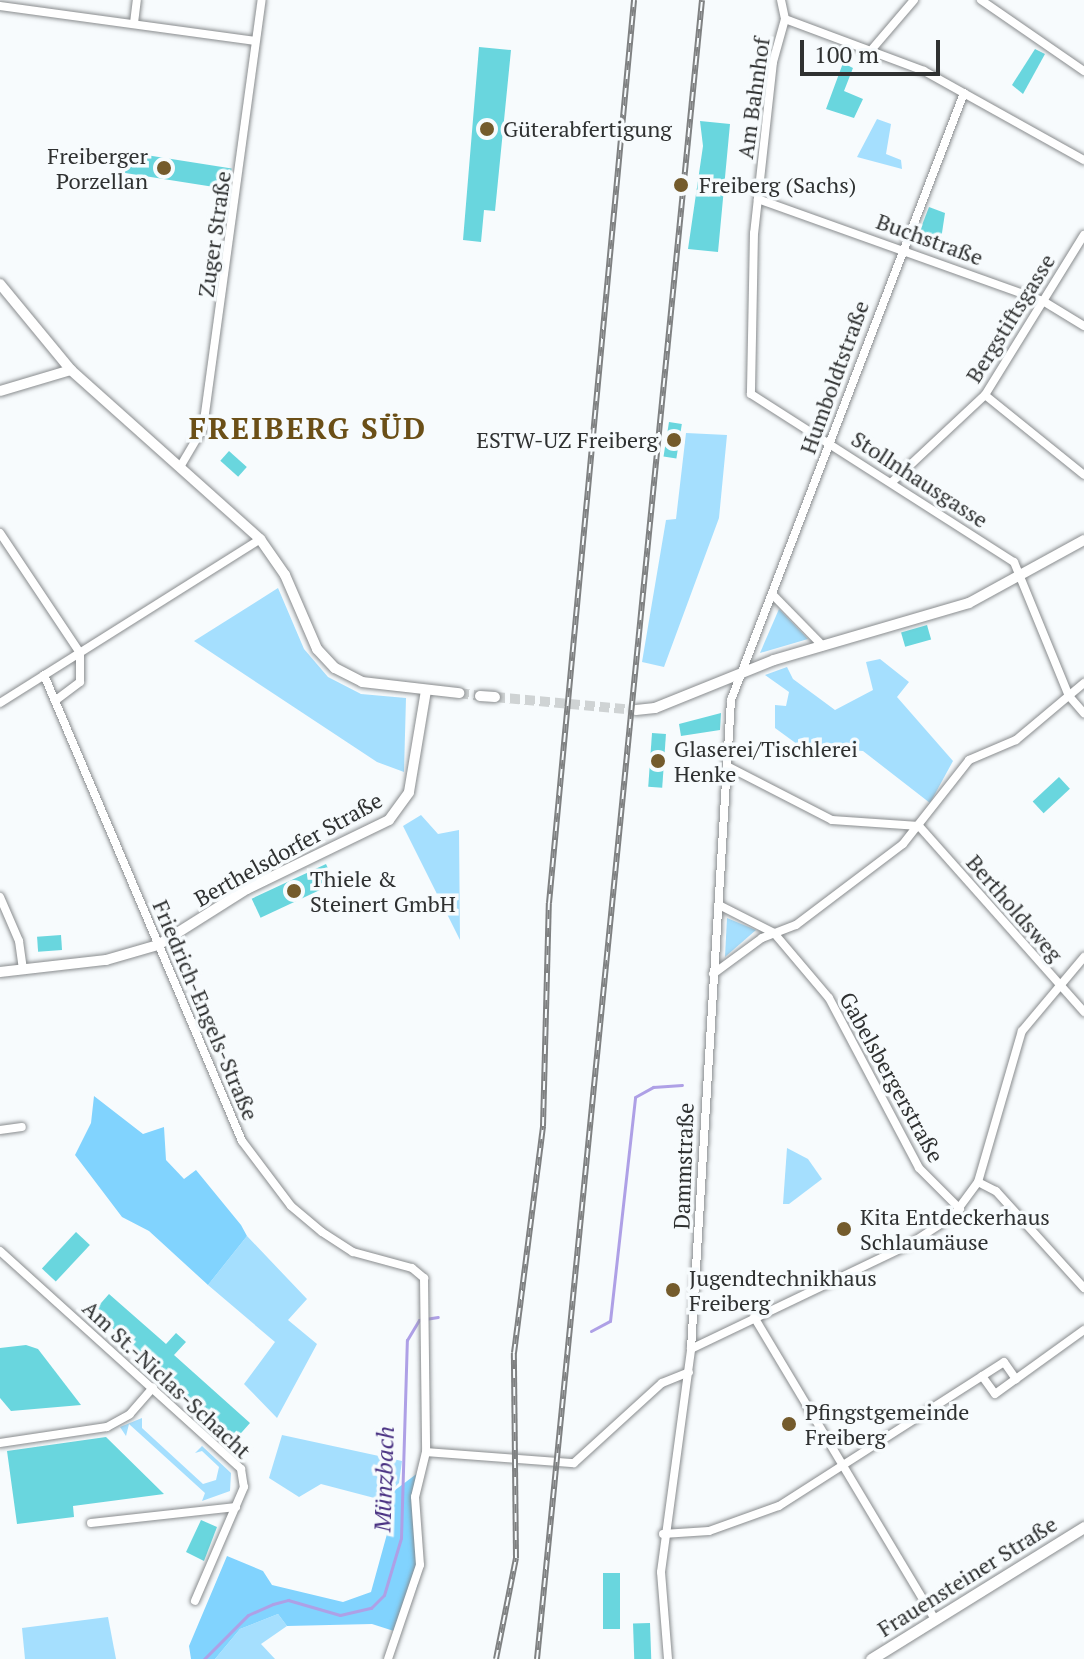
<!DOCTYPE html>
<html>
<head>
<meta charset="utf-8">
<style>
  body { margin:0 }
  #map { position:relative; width:1084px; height:1659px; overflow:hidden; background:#f7fbfd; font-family:"PT Serif",serif }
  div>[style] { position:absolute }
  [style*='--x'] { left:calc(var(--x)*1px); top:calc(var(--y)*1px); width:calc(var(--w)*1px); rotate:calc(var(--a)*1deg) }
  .green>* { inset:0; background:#a5dffe }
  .forest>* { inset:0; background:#81d3fe }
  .stream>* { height:3px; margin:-1.5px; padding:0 1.5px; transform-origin:1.5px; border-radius:1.5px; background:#aea0e6 }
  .building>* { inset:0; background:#69d6de; transform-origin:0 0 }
  .tertiary-tunnel>* { height:10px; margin-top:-5px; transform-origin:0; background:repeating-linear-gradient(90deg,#cfd3d4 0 10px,transparent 0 15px) }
  .roads { filter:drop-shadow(0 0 2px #898c8e) drop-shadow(0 0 2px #898c8e) }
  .minor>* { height:8px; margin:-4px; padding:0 4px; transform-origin:4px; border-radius:4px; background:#fff }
  .tertiary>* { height:10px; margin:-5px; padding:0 5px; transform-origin:5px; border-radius:5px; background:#fff }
  .secondary>* { height:11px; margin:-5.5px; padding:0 5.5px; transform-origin:5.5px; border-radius:5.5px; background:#fff }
  .rail>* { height:6px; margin-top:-3px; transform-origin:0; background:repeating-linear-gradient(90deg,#f7fbfd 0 9px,#7f8182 0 18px); box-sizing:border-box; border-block:2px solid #7f8182 }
  .dots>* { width:22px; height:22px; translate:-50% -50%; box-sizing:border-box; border:4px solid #f7fbfd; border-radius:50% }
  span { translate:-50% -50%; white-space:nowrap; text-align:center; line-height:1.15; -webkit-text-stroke:7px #f7fbfd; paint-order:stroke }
  .street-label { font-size:22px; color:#2f3131 }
  .poi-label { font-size:22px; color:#2f3131 }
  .left { translate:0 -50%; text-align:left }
  .right { translate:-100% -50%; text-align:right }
  .water-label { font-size:24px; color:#493182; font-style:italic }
  .district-label { font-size:30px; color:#6b4f17; font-weight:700; letter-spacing:2px }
  .scale { position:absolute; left:800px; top:40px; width:140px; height:36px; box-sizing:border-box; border:4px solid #2f3131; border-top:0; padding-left:10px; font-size:24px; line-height:28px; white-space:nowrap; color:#2f3131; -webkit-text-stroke:6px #f7fbfd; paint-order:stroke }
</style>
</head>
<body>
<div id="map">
  <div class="green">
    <i style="clip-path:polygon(877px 119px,891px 124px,886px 154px,901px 160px,902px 169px,857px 157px)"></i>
    <i style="clip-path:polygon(686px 433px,727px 435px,719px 518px,664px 667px,642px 662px,666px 520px,676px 519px)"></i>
    <i style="clip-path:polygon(278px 588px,304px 649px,328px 677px,361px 694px,406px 698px,404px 772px,377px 762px,194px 641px)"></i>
    <i style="clip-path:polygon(779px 609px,808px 639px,760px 653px)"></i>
    <i style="clip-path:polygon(880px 659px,909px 682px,897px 697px,953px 761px,930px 803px,863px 751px,801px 747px,775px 728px,775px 705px,786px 706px,789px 692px,765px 675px,787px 667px,793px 679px,835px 710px,873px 690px,866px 662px)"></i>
    <i style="clip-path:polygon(421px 815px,438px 834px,459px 830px,460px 940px,403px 826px)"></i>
    <i style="clip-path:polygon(727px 918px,756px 930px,725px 957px)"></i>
    <i style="clip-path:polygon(787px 1148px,808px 1159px,822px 1179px,789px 1204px,783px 1204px)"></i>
    <i style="clip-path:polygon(247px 1236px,307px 1299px,288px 1320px,317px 1344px,277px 1418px,244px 1384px,275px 1342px,208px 1285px)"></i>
    <i style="clip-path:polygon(142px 1418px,142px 1428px,203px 1484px,216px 1480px,219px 1467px,202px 1451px,195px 1453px,202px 1446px,231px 1473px,230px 1491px,202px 1501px,205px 1493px,129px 1424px,126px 1436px,120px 1427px)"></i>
    <i style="clip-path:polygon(282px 1435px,402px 1461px,399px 1483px,382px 1500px,321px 1484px,299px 1497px,269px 1478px)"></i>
    <i style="clip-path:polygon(278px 1614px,287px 1626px,261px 1644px,275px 1659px,215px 1659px,240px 1629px)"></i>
    <i style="clip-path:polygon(108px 1617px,116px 1659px,25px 1659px,22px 1628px)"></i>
  </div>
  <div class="forest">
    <i style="clip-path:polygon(94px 1096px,143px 1134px,164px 1127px,166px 1160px,184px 1179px,196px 1170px,241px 1225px,247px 1236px,208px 1285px,149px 1231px,122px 1217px,75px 1155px,91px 1123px)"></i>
    <i style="clip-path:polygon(419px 1472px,418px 1585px,397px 1632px,372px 1624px,287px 1626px,278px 1614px,240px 1629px,215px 1659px,191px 1659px,189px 1646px,227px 1556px,263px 1571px,272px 1585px,343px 1602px,371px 1592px,387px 1534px,382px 1500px)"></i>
  </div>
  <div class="stream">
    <i style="--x:591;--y:1331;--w:21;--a:-28"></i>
    <i style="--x:610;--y:1321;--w:225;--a:-83.6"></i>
    <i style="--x:635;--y:1097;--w:21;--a:-29"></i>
    <i style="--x:653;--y:1087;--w:29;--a:-4"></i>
    <i style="--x:204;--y:1659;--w:62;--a:-45"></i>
    <i style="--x:248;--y:1615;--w:27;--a:-24"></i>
    <i style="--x:273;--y:1604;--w:16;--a:-15"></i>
    <i style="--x:288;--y:1600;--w:54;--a:16.1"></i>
    <i style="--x:340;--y:1615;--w:32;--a:-13"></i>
    <i style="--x:371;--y:1608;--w:18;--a:-45"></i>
    <i style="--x:384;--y:1595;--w:59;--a:-73.4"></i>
    <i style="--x:401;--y:1538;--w:198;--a:-88.3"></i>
    <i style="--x:407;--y:1340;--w:23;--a:-59"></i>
    <i style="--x:419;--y:1320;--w:19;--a:-9"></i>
  </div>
  <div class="building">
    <i style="clip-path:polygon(479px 47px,511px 50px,495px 211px,484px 210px,481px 242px,463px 240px)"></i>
    <i style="clip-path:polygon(1035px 49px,1045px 54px,1023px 94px,1012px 85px)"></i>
    <i style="clip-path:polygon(843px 63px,853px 68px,844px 91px,863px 99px,854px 118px,826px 109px)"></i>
    <i style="clip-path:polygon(700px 121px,730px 124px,718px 252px,688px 249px,703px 146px)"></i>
    <i style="left:127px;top:152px;width:106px;height:21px;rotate:9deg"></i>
    <i style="clip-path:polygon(929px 207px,945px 213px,940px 246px,917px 238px)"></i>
    <i style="left:669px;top:422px;width:13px;height:35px;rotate:9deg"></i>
    <i style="left:229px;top:451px;width:24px;height:13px;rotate:42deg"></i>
    <i style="left:927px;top:625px;width:15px;height:27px;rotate:74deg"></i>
    <i style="clip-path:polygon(721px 713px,720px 730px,681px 736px,679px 724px)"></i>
    <i style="left:652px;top:733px;width:14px;height:54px;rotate:4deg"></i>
    <i style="left:1059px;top:777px;width:16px;height:36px;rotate:47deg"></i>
    <i style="left:326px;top:864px;width:21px;height:82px;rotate:65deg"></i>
    <i style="left:61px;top:935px;width:15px;height:24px;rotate:86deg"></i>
    <i style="left:76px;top:1232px;width:19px;height:50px;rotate:43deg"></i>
    <i style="clip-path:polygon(109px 1294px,166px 1344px,176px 1333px,186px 1342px,174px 1355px,250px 1423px,234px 1441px,94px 1311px)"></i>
    <i style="clip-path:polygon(26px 1345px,38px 1349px,81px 1405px,11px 1411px,0 1398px,0 1348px)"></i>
    <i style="clip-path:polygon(106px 1437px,164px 1494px,73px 1506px,74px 1517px,17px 1524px,7px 1451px)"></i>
    <i style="clip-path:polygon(201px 1520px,217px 1527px,204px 1561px,186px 1552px)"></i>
    <i style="left:603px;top:1573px;width:17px;height:56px"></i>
    <i style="left:650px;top:1623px;width:36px;height:17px;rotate:88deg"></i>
  </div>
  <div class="tertiary-tunnel">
    <i style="--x:459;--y:693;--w:21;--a:8"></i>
    <i style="--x:495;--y:697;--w:142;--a:5.3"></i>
  </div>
  <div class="roads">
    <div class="minor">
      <i style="--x:781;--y:0;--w:19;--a:78"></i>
      <i style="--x:785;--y:19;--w:45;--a:105.6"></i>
      <i style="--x:773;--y:62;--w:172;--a:96.3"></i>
      <i style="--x:754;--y:233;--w:161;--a:91.1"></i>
      <i style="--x:751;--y:394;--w:312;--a:32.6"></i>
      <i style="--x:1014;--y:562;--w:145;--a:67.7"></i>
      <i style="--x:1069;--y:696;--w:23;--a:49"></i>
      <i style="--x:981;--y:0;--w:125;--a:34.6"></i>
      <i style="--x:0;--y:6;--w:258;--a:7.8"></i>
      <i style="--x:785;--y:19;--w:148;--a:20.5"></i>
      <i style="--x:924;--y:71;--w:183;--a:29.1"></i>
      <i style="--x:134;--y:23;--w:23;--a:-83"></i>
      <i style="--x:873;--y:48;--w:63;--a:-49.5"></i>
      <i style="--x:758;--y:199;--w:303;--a:19.7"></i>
      <i style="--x:1043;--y:301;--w:48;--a:31.4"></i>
      <i style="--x:985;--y:395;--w:127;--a:38.9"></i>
      <i style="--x:180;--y:467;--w:45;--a:-59.5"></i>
      <i style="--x:203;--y:428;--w:432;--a:-82.2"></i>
      <i style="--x:892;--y:482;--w:127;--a:-43.1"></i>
      <i style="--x:985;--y:395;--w:188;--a:-58.3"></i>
      <i style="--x:0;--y:533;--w:144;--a:56.3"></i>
      <i style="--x:80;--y:653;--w:29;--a:90"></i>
      <i style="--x:80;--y:682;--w:30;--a:143"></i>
      <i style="--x:773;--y:595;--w:71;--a:45.6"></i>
      <i style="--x:44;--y:675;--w:506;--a:66.98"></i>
      <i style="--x:242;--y:1141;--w:81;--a:53"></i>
      <i style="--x:291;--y:1206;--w:40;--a:40"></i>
      <i style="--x:322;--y:1232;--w:37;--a:33"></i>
      <i style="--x:353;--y:1252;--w:61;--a:15.2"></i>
      <i style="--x:412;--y:1268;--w:16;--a:40"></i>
      <i style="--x:424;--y:1278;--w:174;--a:89.3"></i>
      <i style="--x:426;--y:1452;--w:46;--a:103.7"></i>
      <i style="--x:415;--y:1497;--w:68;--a:85.8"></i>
      <i style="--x:420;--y:1565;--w:99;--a:108.8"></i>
      <i style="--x:0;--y:703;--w:307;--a:-32.2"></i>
      <i style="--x:727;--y:766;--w:118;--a:27.2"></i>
      <i style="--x:832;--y:820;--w:87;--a:3.9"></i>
      <i style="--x:919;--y:826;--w:249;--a:48.4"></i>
      <i style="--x:0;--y:897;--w:48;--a:66.6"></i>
      <i style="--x:19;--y:941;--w:28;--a:82"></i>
      <i style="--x:719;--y:905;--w:62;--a:27"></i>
      <i style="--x:774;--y:933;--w:85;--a:49.8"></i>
      <i style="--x:829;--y:998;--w:192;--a:62.1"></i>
      <i style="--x:919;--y:1168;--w:58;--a:45"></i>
      <i style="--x:713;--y:974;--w:61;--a:-36.3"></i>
      <i style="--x:762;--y:938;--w:36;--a:-21"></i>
      <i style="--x:796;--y:925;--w:134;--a:-37.1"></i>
      <i style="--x:903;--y:844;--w:107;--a:-51.8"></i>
      <i style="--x:969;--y:760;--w:51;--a:-23.1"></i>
      <i style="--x:1016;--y:740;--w:89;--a:-40"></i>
      <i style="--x:0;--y:1130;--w:22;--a:-8"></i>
      <i style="--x:978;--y:1182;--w:20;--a:27"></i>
      <i style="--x:996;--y:1191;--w:131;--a:47.8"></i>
      <i style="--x:0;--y:1251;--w:325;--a:42.1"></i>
      <i style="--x:241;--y:1469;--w:18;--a:81"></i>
      <i style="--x:244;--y:1487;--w:124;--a:113.3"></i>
      <i style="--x:754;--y:1317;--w:352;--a:59.1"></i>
      <i style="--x:691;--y:1349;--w:243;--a:-25.6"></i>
      <i style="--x:910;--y:1244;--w:51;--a:-33.1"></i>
      <i style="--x:953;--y:1216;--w:42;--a:-53.7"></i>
      <i style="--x:978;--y:1182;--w:157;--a:-73.8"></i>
      <i style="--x:1022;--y:1031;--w:97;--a:-50"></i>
      <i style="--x:982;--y:1376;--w:22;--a:54"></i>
      <i style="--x:995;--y:1394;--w:26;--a:-36"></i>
      <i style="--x:0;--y:1443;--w:108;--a:-8.5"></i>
      <i style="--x:107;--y:1427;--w:26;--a:-29"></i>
      <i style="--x:130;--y:1414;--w:35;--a:-49"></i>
      <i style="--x:426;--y:1452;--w:148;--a:4.3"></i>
      <i style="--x:574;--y:1463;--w:119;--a:-42.3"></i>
      <i style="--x:662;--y:1383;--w:29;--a:-22"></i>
      <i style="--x:91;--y:1523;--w:146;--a:-6.3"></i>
      <i style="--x:663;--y:1534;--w:46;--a:-3.7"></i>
      <i style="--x:709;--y:1531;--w:74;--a:-19.7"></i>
      <i style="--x:779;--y:1506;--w:267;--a:-32.6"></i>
      <i style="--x:1004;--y:1362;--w:21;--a:55"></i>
      <i style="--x:1016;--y:1379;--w:84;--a:-35.8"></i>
      <i style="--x:668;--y:1659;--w:87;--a:-94.6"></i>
      <i style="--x:661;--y:1572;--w:225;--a:-82.3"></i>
      <i style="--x:691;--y:1349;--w:650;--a:-86.47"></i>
      <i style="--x:731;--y:700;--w:650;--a:-69"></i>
    </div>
    <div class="tertiary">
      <i style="--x:0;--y:284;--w:112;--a:50.5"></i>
      <i style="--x:71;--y:370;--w:254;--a:41.8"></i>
      <i style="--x:260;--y:539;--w:44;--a:55.2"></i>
      <i style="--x:285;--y:575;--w:81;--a:66.6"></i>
      <i style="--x:317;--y:649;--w:26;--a:47"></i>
      <i style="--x:335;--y:668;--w:30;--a:27"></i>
      <i style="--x:362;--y:682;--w:98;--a:6.5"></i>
      <i style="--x:0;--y:391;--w:74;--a:-16.5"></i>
      <i style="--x:480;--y:696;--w:15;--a:4"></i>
      <i style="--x:636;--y:710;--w:19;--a:-6"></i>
      <i style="--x:655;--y:708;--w:128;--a:-22"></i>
      <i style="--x:774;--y:660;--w:203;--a:-16.3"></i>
      <i style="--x:969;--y:603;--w:131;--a:-28.7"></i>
      <i style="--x:0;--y:972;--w:107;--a:-6.5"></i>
      <i style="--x:106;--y:960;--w:54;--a:-16.1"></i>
      <i style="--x:158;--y:945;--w:105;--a:-32.2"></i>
      <i style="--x:247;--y:889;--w:158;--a:-25.9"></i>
      <i style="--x:389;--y:820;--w:34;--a:-54"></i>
      <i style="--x:409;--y:792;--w:103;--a:-80.5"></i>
    </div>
    <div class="secondary">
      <i style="--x:871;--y:1659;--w:251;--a:-31.8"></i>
    </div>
  </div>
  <div class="rail">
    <i style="--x:496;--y:1659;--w:103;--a:-78.8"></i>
    <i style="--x:516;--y:1558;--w:205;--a:-90.6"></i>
    <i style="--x:514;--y:1353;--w:229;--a:-82.7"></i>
    <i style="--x:543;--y:1126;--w:223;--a:-88.5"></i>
    <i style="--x:549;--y:903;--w:907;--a:-84.62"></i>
    <i style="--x:537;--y:1659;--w:1667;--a:-84.32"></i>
  </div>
  <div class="dots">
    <i style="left:487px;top:129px;background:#745b2c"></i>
    <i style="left:164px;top:168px;background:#745b2c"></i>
    <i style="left:681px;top:185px;background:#745b2c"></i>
    <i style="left:674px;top:440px;background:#745b2c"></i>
    <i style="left:658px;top:761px;background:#745b2c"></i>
    <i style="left:294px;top:891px;background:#745b2c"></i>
    <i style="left:844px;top:1229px;background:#745b2c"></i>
    <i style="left:673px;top:1290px;background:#745b2c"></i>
    <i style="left:789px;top:1424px;background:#745b2c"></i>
  </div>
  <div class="street-label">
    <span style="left:753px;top:98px;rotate:-82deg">Am Bahnhof</span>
    <span style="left:214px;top:234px;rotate:-82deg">Zuger Straße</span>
    <span style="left:930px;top:239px;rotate:20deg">Buchstraße</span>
    <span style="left:1010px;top:318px;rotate:-58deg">Bergstiftsgasse</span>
    <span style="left:834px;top:377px;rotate:-70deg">Humboldtstraße</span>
    <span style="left:920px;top:479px;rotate:33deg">Stollnhausgasse</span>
    <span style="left:288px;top:849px;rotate:-29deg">Berthelsdorfer Straße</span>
    <span style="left:1015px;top:908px;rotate:49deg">Bertholdsweg</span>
    <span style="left:206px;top:1010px;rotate:67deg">Friedrich-Engels-Straße</span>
    <span style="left:892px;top:1077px;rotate:61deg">Gabelsbergerstraße</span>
    <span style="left:683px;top:1166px;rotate:-88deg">Dammstraße</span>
    <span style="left:167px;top:1379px;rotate:43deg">Am St.-Niclas-Schacht</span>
    <span style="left:967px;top:1576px;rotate:-32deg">Frauensteiner Straße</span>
  </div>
  <div class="poi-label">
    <span class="left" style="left:503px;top:129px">Güterabfertigung</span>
    <span class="right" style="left:148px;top:168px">Freiberger<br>Porzellan</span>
    <span class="left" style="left:699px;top:185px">Freiberg (Sachs)</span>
    <span class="right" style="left:658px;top:440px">ESTW-UZ Freiberg</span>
    <span class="left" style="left:674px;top:761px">Glaserei/Tischlerei<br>Henke</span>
    <span class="left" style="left:310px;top:891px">Thiele &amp;<br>Steinert GmbH</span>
    <span class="left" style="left:860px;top:1229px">Kita Entdeckerhaus<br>Schlaumäuse</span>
    <span class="left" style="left:689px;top:1290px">Jugendtechnikhaus<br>Freiberg</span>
    <span class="left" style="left:805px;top:1424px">Pfingstgemeinde<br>Freiberg</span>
  </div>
  <div class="water-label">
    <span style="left:384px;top:1479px;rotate:-88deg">Münzbach</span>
  </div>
  <div class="district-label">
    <span style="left:308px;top:428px">FREIBERG SÜD</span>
  </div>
  <div class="scale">100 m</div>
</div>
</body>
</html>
